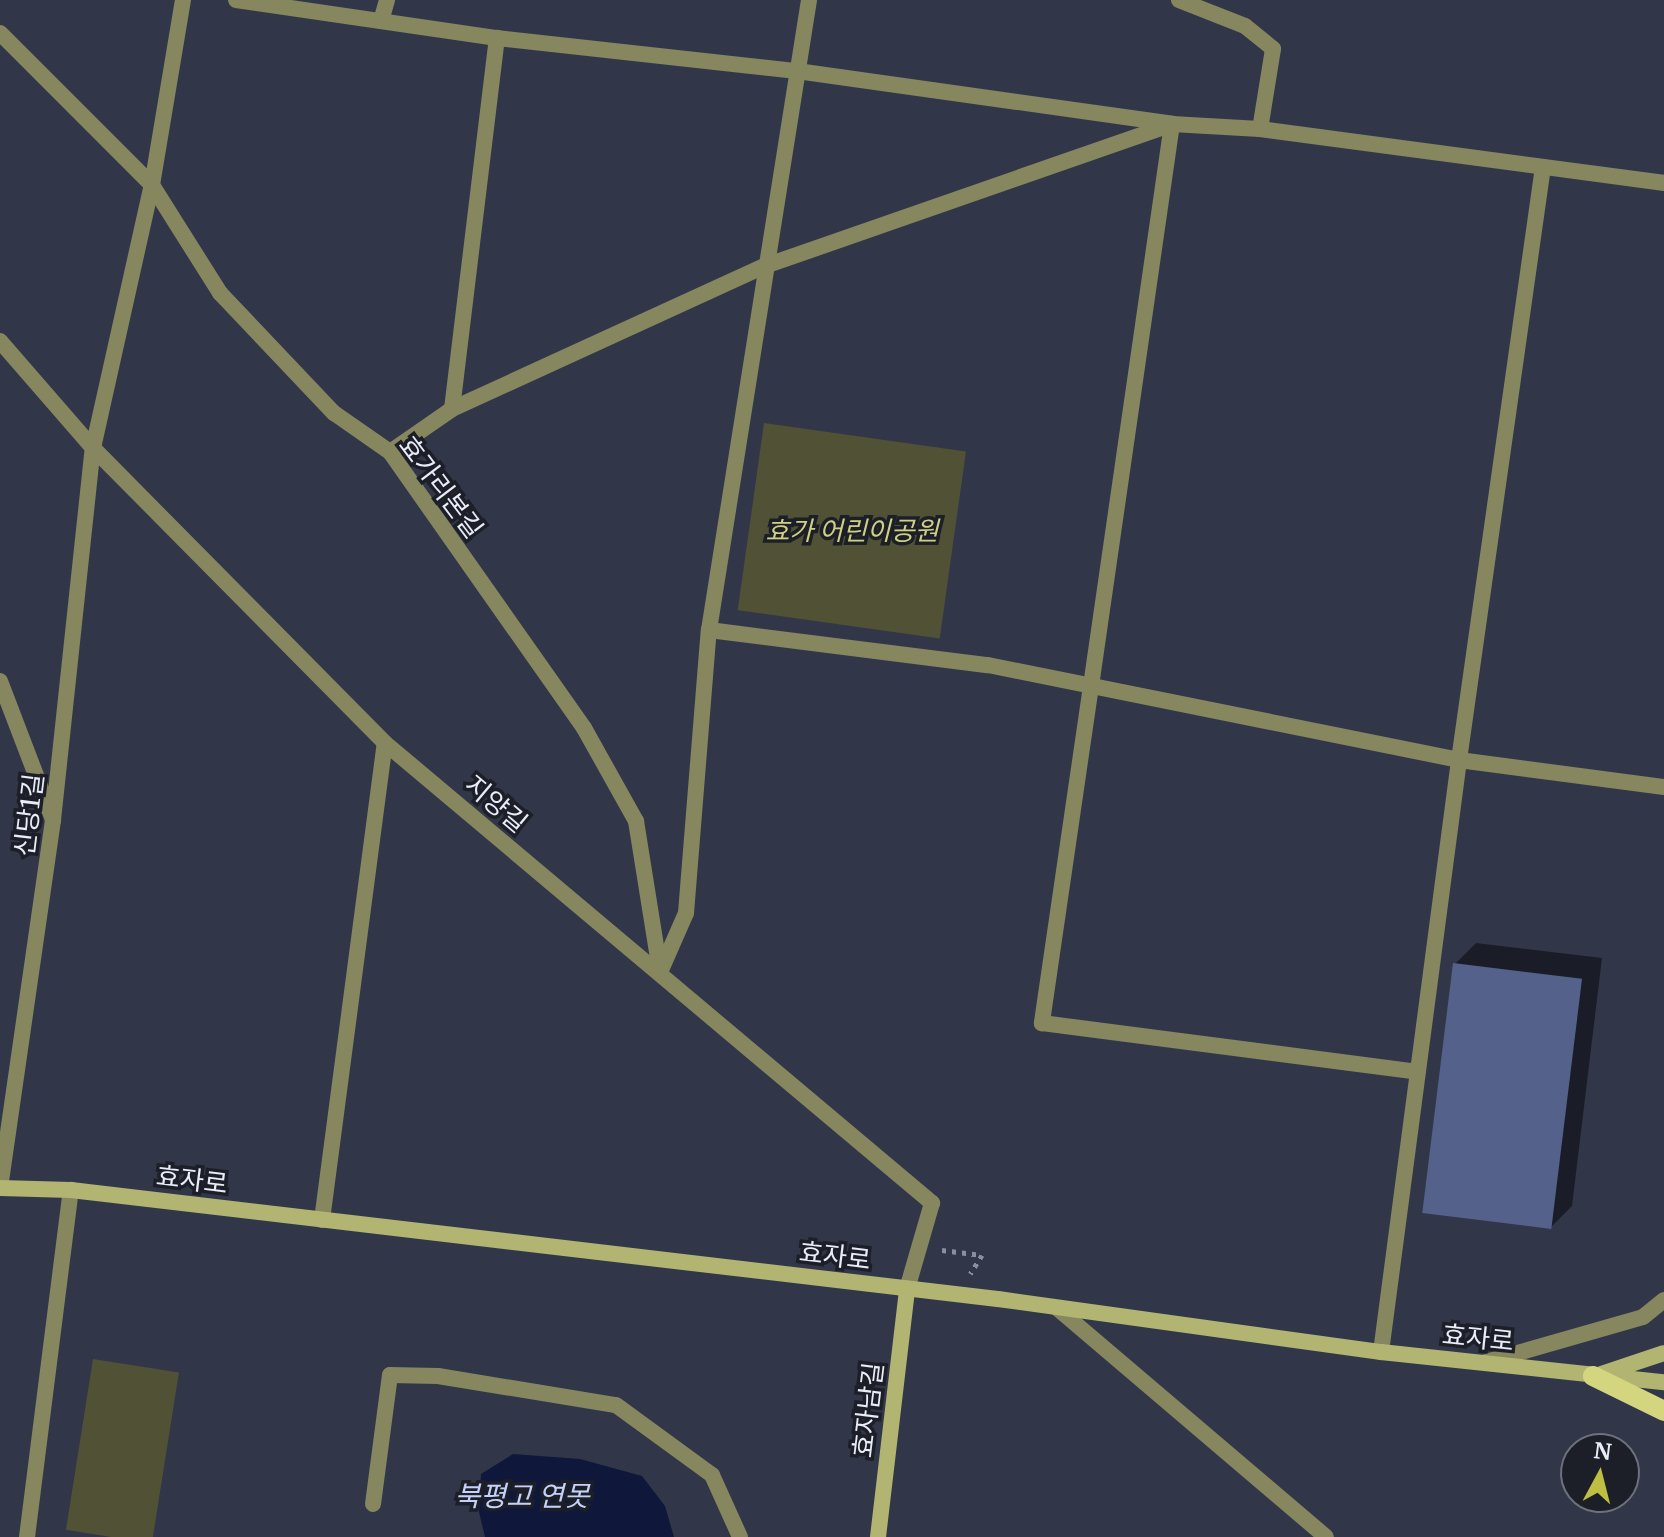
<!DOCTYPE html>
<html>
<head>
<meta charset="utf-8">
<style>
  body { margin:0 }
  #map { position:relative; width:1664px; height:1537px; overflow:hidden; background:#313749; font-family:Merriweather,"Noto Sans KR",serif }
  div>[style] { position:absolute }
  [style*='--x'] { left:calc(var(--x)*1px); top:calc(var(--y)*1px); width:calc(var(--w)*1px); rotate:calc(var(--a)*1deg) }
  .green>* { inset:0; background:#505135; transform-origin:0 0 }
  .water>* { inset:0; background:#0f173b }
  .shadow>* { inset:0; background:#0007 }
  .building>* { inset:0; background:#54618b; transform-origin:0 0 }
  .path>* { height:5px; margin-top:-2.5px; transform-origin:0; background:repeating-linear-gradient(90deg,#8a8f9e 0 4px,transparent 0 10px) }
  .lane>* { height:16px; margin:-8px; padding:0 8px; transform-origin:8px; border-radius:8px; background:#86875e }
  .street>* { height:16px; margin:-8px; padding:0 8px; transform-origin:8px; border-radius:8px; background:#86875e }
  .secondary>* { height:16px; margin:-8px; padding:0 8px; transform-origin:8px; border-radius:8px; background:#b2b471 }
  .primary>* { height:20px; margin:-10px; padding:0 10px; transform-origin:10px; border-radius:10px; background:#d4d67f }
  span { translate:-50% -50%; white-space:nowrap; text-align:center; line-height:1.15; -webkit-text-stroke:7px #1c1f27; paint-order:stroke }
  .street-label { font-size:26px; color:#e9edf9 }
  .park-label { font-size:26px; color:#cfd083; font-style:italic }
  .water-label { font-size:28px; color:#c4d2fb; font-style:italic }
  .north { position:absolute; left:1560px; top:1433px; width:80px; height:80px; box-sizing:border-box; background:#1c1f27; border:2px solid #6e717b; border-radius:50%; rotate:7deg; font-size:22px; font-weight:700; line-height:32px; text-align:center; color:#e9edf9 }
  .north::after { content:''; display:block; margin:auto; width:28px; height:36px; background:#bebf42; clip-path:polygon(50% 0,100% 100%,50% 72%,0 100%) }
</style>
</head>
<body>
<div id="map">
  <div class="green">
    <i style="left:764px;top:423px;width:204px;height:189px;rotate:8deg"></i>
    <i style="left:93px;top:1359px;width:87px;height:173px;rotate:9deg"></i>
  </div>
  <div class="water">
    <i style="clip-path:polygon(513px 1454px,580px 1459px,642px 1476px,665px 1506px,674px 1537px,485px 1537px,479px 1512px,481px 1474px)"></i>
  </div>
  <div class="shadow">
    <i style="clip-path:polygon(1476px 943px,1602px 958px,1572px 1206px,1551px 1227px,1455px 964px)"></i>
  </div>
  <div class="building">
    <i style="left:1453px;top:963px;width:130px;height:252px;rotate:7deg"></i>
  </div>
  <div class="path">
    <i style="--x:942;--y:1250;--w:40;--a:7.1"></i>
    <i style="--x:982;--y:1255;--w:22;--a:122"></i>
  </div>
  <div class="lane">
    <i style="--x:1179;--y:0;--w:71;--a:21.5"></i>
    <i style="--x:1245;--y:26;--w:36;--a:39"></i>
    <i style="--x:1273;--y:49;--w:81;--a:99.2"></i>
    <i style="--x:381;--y:21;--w:22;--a:-74"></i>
    <i style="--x:452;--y:409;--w:344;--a:-24.6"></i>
    <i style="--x:765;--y:266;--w:431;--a:-19.2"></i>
    <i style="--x:0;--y:681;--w:149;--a:69.1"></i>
    <i style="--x:1091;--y:686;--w:341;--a:98.3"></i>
    <i style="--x:1042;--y:1023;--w:379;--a:7.4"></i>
    <i style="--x:373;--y:1504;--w:130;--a:-82.5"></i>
    <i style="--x:390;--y:1375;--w:48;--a:1.2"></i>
    <i style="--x:438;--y:1376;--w:180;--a:9.3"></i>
    <i style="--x:616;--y:1405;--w:119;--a:36.1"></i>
    <i style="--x:712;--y:1475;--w:68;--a:65.7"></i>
  </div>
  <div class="street">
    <i style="--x:236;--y:0;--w:264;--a:8.3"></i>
    <i style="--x:497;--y:38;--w:302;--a:6.3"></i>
    <i style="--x:797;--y:71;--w:379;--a:8"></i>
    <i style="--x:1172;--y:124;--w:88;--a:3.3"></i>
    <i style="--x:1260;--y:129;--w:408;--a:7.6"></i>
    <i style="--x:0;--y:33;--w:215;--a:45"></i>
    <i style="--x:152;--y:185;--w:128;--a:57.8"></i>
    <i style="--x:220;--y:293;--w:166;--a:46.5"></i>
    <i style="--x:334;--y:413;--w:68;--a:34.9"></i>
    <i style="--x:390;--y:452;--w:337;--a:54.9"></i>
    <i style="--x:584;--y:728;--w:107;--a:60.8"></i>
    <i style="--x:636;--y:821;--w:152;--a:80.9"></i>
    <i style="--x:0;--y:341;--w:142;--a:49"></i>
    <i style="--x:93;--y:448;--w:415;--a:45.3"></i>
    <i style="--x:385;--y:743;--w:715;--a:40.06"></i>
    <i style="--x:932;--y:1203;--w:90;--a:106.2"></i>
    <i style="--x:390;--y:452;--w:75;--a:-34.7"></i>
    <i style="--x:452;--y:409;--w:374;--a:-83.1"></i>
    <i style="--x:709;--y:630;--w:281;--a:7.2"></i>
    <i style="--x:988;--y:665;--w:480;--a:11.4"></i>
    <i style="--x:1459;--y:760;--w:599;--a:-81.94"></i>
    <i style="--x:1091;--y:686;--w:568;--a:-81.8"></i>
    <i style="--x:661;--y:970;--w:62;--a:-66.3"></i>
    <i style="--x:686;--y:913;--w:284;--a:-85.4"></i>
    <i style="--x:709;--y:630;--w:638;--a:-80.98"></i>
    <i style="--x:0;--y:1188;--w:372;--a:-81.8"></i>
    <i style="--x:53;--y:820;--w:374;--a:-83.9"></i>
    <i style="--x:93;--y:448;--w:270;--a:-77.4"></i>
    <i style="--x:152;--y:185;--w:188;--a:-80.5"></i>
    <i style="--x:322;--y:1220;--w:481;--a:-82.5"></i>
    <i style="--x:1057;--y:1308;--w:353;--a:40.4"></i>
    <i style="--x:1381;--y:1352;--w:597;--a:-82.49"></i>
    <i style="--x:1459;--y:760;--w:207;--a:7.5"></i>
    <i style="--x:1486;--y:1362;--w:163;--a:-16"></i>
    <i style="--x:1643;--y:1317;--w:27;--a:-39"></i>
    <i style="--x:27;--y:1537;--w:350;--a:-82.8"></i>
  </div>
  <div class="secondary">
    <i style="--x:0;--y:1188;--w:71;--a:1.6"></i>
    <i style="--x:71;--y:1190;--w:933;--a:6.71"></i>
    <i style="--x:998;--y:1299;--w:387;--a:7.9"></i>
    <i style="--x:1381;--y:1352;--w:285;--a:6.1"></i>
    <i style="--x:1601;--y:1374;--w:66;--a:-18.4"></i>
    <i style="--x:878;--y:1537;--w:250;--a:-83.3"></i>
  </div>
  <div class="primary">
    <i style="--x:1593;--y:1376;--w:79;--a:26.2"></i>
  </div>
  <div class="street-label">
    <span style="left:441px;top:487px;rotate:53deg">효가리본길</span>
    <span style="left:496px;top:804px;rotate:40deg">지양길</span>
    <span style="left:29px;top:815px;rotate:-83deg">신당1길</span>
    <span style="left:192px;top:1180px;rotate:7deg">효자로</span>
    <span style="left:835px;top:1256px;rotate:7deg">효자로</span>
    <span style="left:1478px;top:1338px;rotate:6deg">효자로</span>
    <span style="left:868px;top:1410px;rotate:-83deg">효자남길</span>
  </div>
  <div class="park-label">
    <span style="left:852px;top:531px">효가 어린이공원</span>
  </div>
  <div class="water-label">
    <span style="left:522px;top:1496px">북평고 연못</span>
  </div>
  <div class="north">N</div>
</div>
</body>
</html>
